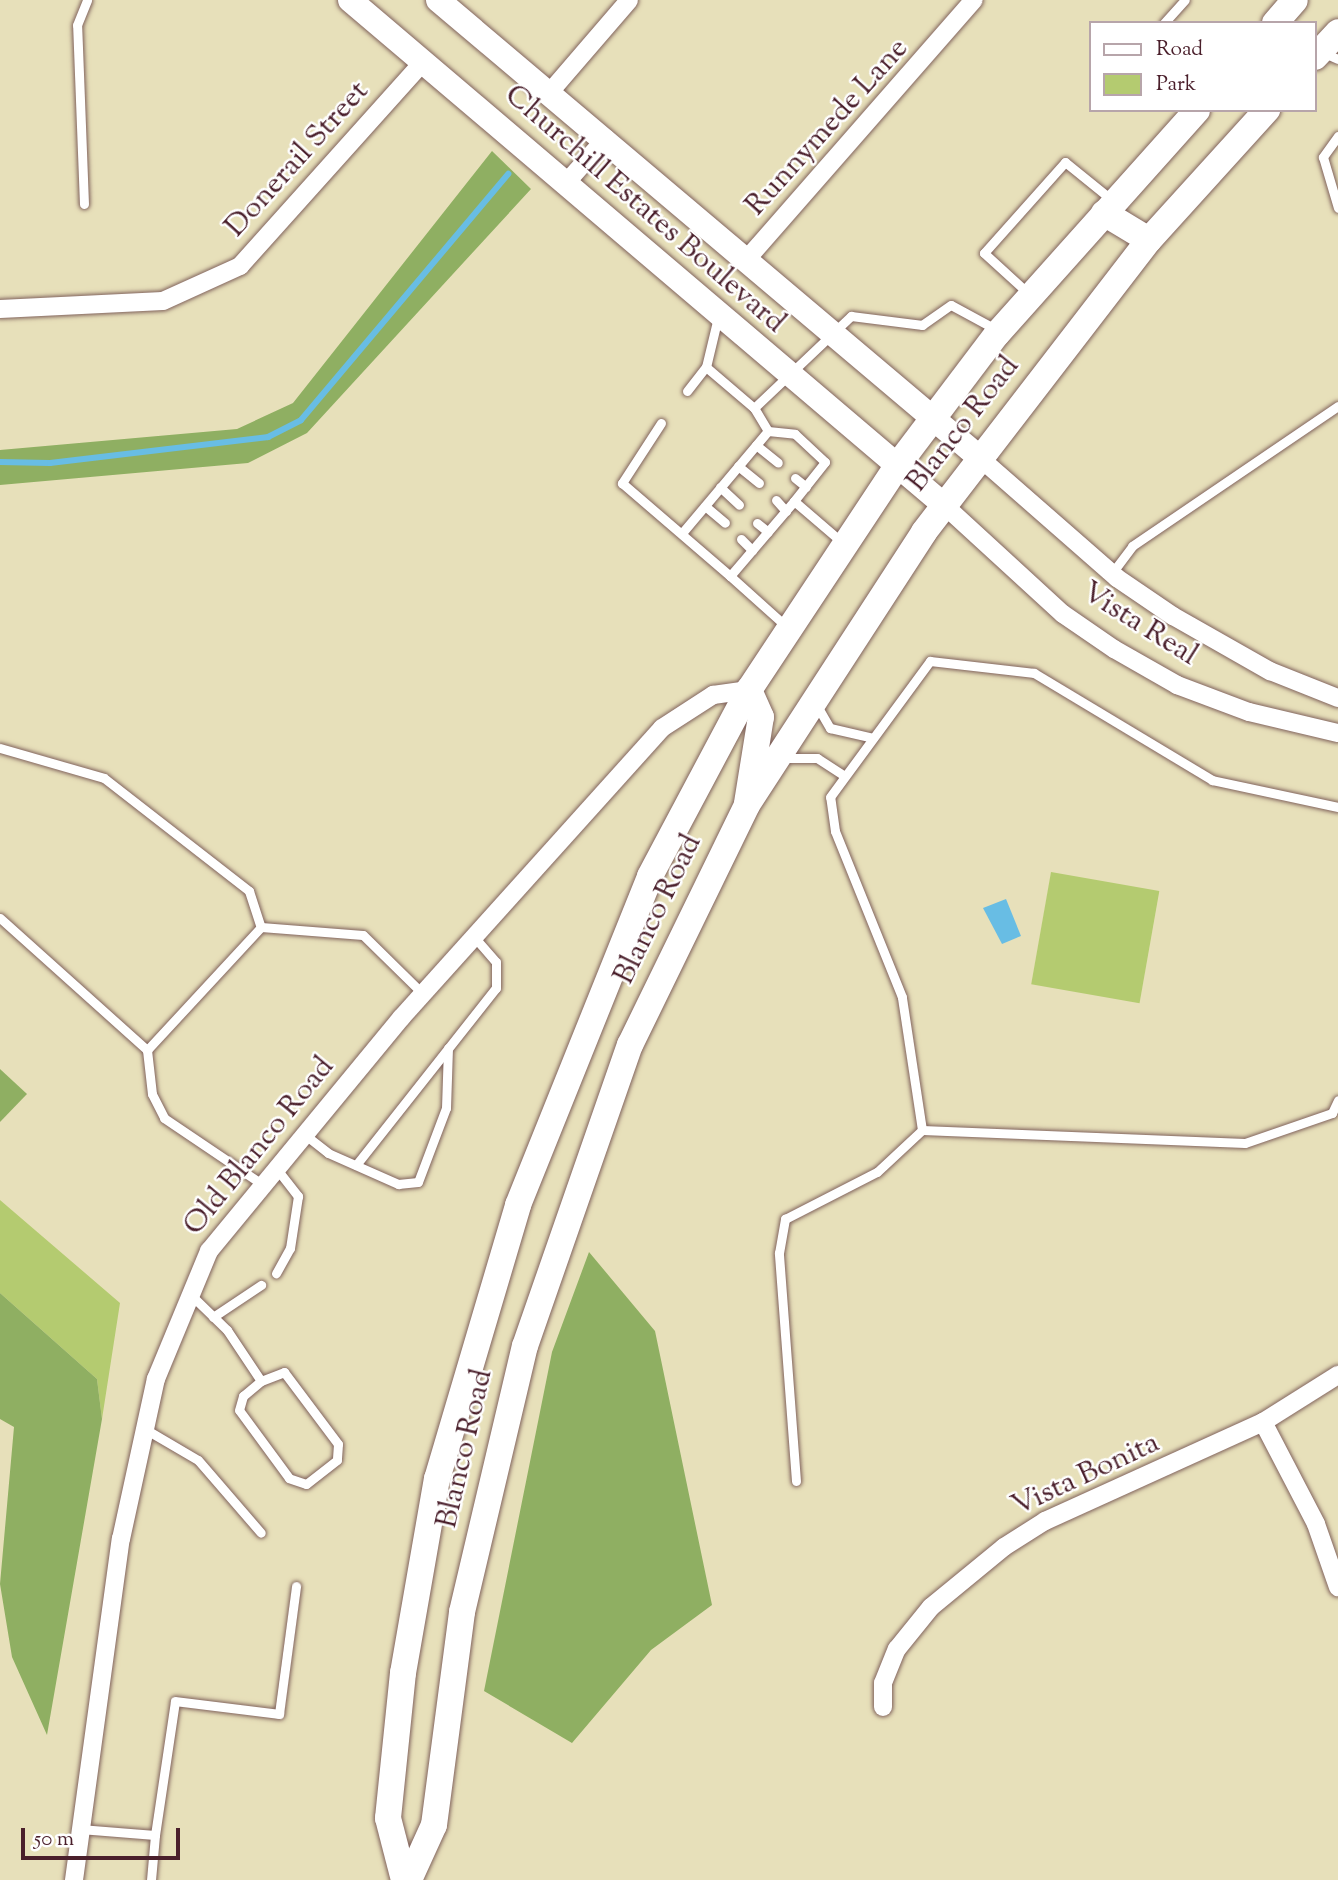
<!DOCTYPE html>
<html>
<head>
<meta charset="utf-8">
<style>
  body { margin:0 }
  #map { position:relative; width:1338px; height:1880px; overflow:hidden; background:#e7e0ba; font-family:"Sorts Mill Goudy",serif }
  div>[style] { position:absolute }
  [style*='--x'] { left:calc(var(--x)*1px); top:calc(var(--y)*1px); width:calc(var(--w)*1px); rotate:calc(var(--a)*1deg) }
  .green>* { inset:0; background:#b4cb70; transform-origin:0 0 }
  .forest>* { inset:0; background:#8faf62 }
  .water>* { inset:0; background:#68bde4 }
  .stream>* { height:6px; margin:-3px; padding:0 3px; transform-origin:3px; border-radius:3px; background:#68bde4 }
  .roads { filter:drop-shadow(0 0 2px #81635d) drop-shadow(0 0 2px #81635d) }
  .lane>* { height:9px; margin:-4.5px; padding:0 4.5px; transform-origin:4.5px; border-radius:4.5px; background:#fff }
  .street>* { height:18px; margin:-9px; padding:0 9px; transform-origin:9px; border-radius:9px; background:#fff }
  .secondary>* { height:24px; margin:-12px; padding:0 12px; transform-origin:12px; border-radius:12px; background:#fff }
  .primary>* { height:26px; margin:-13px; padding:0 13px; transform-origin:13px; border-radius:13px; background:#fff }
  span { translate:-50% -50%; white-space:nowrap; text-align:center; line-height:1.15; -webkit-text-stroke:5px #fff; paint-order:stroke }
  .street-label { font-size:30px; color:#4a1f2b }
  .legend { position:absolute; left:1089px; top:21px; width:228px; height:91px; box-sizing:border-box; background:#fff; border:2px solid #b7a5aa; margin:0; padding:9px 12px; list-style:none; font-size:21px; color:#4a1f2b }
  .legend li { display:flex; align-items:center; gap:14px; height:35px }
  .legend b { width:35px; border:2px solid #b7a5aa }
  .scale { position:absolute; left:21px; top:1828px; width:159px; height:32px; box-sizing:border-box; border:4px solid #4a1f2b; border-top:0; padding-left:9px; font-size:21px; line-height:24px; white-space:nowrap; color:#4a1f2b; -webkit-text-stroke:5px #fff; paint-order:stroke }
</style>
</head>
<body>
<div id="map">
  <div class="green">
    <i style="left:1051px;top:872px;width:110px;height:114px;rotate:10deg"></i>
    <i style="clip-path:polygon(0 1200px,120px 1303px,102px 1419px,97px 1379px,0 1293px)"></i>
  </div>
  <div class="forest">
    <i style="clip-path:polygon(492px 151px,531px 189px,307px 433px,248px 463px,0 485px,0 450px,237px 429px,293px 403px)"></i>
    <i style="clip-path:polygon(0 1069px,27px 1094px,0 1122px)"></i>
    <i style="clip-path:polygon(589px 1252px,655px 1331px,712px 1605px,651px 1650px,572px 1743px,484px 1691px,552px 1352px)"></i>
    <i style="clip-path:polygon(0 1293px,97px 1379px,102px 1419px,47px 1735px,12px 1657px,0 1584px,14px 1427px,0 1419px)"></i>
  </div>
  <div class="water">
    <i style="clip-path:polygon(1006px 899px,1021px 936px,1002px 944px,983px 908px)"></i>
  </div>
  <div class="stream">
    <i style="--x:0;--y:462;--w:50;--a:1.1"></i>
    <i style="--x:50;--y:463;--w:220;--a:-6.8"></i>
    <i style="--x:268;--y:437;--w:37;--a:-27"></i>
    <i style="--x:301;--y:420;--w:322;--a:-49.9"></i>
  </div>
  <div class="roads">
    <div class="lane">
      <i style="--x:1164;--y:23;--w:31;--a:-48"></i>
      <i style="--x:1322;--y:52;--w:17;--a:24"></i>
      <i style="--x:1338;--y:136;--w:26;--a:126"></i>
      <i style="--x:1323;--y:157;--w:53;--a:73.6"></i>
      <i style="--x:84;--y:204;--w:179;--a:-92.2"></i>
      <i style="--x:77;--y:25;--w:27;--a:-68"></i>
      <i style="--x:1029;--y:294;--w:61;--a:-137.7"></i>
      <i style="--x:984;--y:253;--w:122;--a:-48.3"></i>
      <i style="--x:1065;--y:162;--w:60;--a:39"></i>
      <i style="--x:718;--y:317;--w:51;--a:103.5"></i>
      <i style="--x:706;--y:367;--w:63;--a:40.5"></i>
      <i style="--x:687;--y:391;--w:31;--a:-52"></i>
      <i style="--x:661;--y:423;--w:72;--a:123"></i>
      <i style="--x:622;--y:483;--w:143;--a:40.7"></i>
      <i style="--x:768;--y:431;--w:27;--a:6"></i>
      <i style="--x:795;--y:434;--w:41;--a:43"></i>
      <i style="--x:825;--y:462;--w:50;--a:128.5"></i>
      <i style="--x:756;--y:445;--w:28;--a:39"></i>
      <i style="--x:738;--y:466;--w:27;--a:39"></i>
      <i style="--x:795;--y:478;--w:14;--a:39"></i>
      <i style="--x:720;--y:487;--w:26;--a:43"></i>
      <i style="--x:776;--y:500;--w:15;--a:48"></i>
      <i style="--x:705;--y:506;--w:26;--a:40"></i>
      <i style="--x:757;--y:523;--w:14;--a:39"></i>
      <i style="--x:682;--y:533;--w:133;--a:-49.9"></i>
      <i style="--x:768;--y:431;--w:27;--a:-121"></i>
      <i style="--x:754;--y:408;--w:134;--a:-43.5"></i>
      <i style="--x:851;--y:316;--w:72;--a:7.2"></i>
      <i style="--x:922;--y:325;--w:35;--a:-35"></i>
      <i style="--x:951;--y:305;--w:52;--a:28.5"></i>
      <i style="--x:741;--y:539;--w:16;--a:45"></i>
      <i style="--x:1112;--y:573;--w:34;--a:-53"></i>
      <i style="--x:1132;--y:546;--w:249;--a:-34.2"></i>
      <i style="--x:788;--y:628;--w:78;--a:-138.1"></i>
      <i style="--x:730;--y:576;--w:99;--a:-49.5"></i>
      <i style="--x:794;--y:501;--w:65;--a:40.6"></i>
      <i style="--x:816;--y:704;--w:28;--a:60"></i>
      <i style="--x:830;--y:728;--w:44;--a:13.1"></i>
      <i style="--x:0;--y:748;--w:108;--a:16.1"></i>
      <i style="--x:104;--y:778;--w:184;--a:37.9"></i>
      <i style="--x:249;--y:891;--w:38;--a:72"></i>
      <i style="--x:261;--y:927;--w:168;--a:132.8"></i>
      <i style="--x:783;--y:758;--w:34;--a:0"></i>
      <i style="--x:817;--y:758;--w:33;--a:33"></i>
      <i style="--x:0;--y:918;--w:198;--a:41.9"></i>
      <i style="--x:147;--y:1050;--w:44;--a:83.5"></i>
      <i style="--x:152;--y:1094;--w:27;--a:63"></i>
      <i style="--x:164;--y:1118;--w:118;--a:34"></i>
      <i style="--x:261;--y:927;--w:102;--a:4.5"></i>
      <i style="--x:363;--y:935;--w:84;--a:44.5"></i>
      <i style="--x:922;--y:1130;--w:323;--a:2.3"></i>
      <i style="--x:1245;--y:1143;--w:92;--a:-19"></i>
      <i style="--x:1332;--y:1113;--w:14;--a:-65"></i>
      <i style="--x:304;--y:1134;--w:31;--a:38"></i>
      <i style="--x:328;--y:1153;--w:77;--a:23.9"></i>
      <i style="--x:398;--y:1184;--w:20;--a:-6"></i>
      <i style="--x:418;--y:1182;--w:79;--a:-69.3"></i>
      <i style="--x:446;--y:1108;--w:60;--a:-88.1"></i>
      <i style="--x:356;--y:1165;--w:226;--a:-51.7"></i>
      <i style="--x:496;--y:988;--w:26;--a:-90"></i>
      <i style="--x:496;--y:962;--w:33;--a:-131"></i>
      <i style="--x:276;--y:1168;--w:36;--a:52"></i>
      <i style="--x:298;--y:1196;--w:53;--a:98.7"></i>
      <i style="--x:290;--y:1248;--w:29;--a:119"></i>
      <i style="--x:190;--y:1294;--w:52;--a:44.2"></i>
      <i style="--x:227;--y:1330;--w:61;--a:56.3"></i>
      <i style="--x:261;--y:1381;--w:25;--a:-21"></i>
      <i style="--x:284;--y:1372;--w:90;--a:53.1"></i>
      <i style="--x:338;--y:1444;--w:16;--a:94"></i>
      <i style="--x:337;--y:1460;--w:39;--a:142"></i>
      <i style="--x:306;--y:1484;--w:18;--a:-161"></i>
      <i style="--x:289;--y:1478;--w:84;--a:-126.3"></i>
      <i style="--x:239;--y:1410;--w:15;--a:-74"></i>
      <i style="--x:243;--y:1396;--w:23;--a:-40"></i>
      <i style="--x:213;--y:1317;--w:58;--a:-33.7"></i>
      <i style="--x:145;--y:1429;--w:61;--a:30.3"></i>
      <i style="--x:198;--y:1460;--w:96;--a:49.2"></i>
      <i style="--x:796;--y:1481;--w:229;--a:-94.3"></i>
      <i style="--x:779;--y:1253;--w:35;--a:-80"></i>
      <i style="--x:785;--y:1219;--w:103;--a:-27.1"></i>
      <i style="--x:877;--y:1172;--w:62;--a:-43"></i>
      <i style="--x:922;--y:1130;--w:134;--a:-98.6"></i>
      <i style="--x:902;--y:997;--w:179;--a:-112"></i>
      <i style="--x:835;--y:831;--w:34;--a:-98"></i>
      <i style="--x:830;--y:797;--w:169;--a:-53.7"></i>
      <i style="--x:930;--y:661;--w:105;--a:6.6"></i>
      <i style="--x:1034;--y:673;--w:208;--a:31"></i>
      <i style="--x:1212;--y:780;--w:129;--a:12.1"></i>
      <i style="--x:80;--y:1829;--w:75;--a:4.6"></i>
      <i style="--x:155;--y:1835;--w:135;--a:-81.5"></i>
      <i style="--x:175;--y:1701;--w:105;--a:7.1"></i>
      <i style="--x:279;--y:1714;--w:129;--a:-82.4"></i>
      <i style="--x:151;--y:1880;--w:45;--a:-84.9"></i>
    </div>
    <div class="street">
      <i style="--x:550;--y:92;--w:121;--a:-49.3"></i>
      <i style="--x:566;--y:183;--w:60;--a:-48.4"></i>
      <i style="--x:747;--y:259;--w:344;--a:-48.8"></i>
      <i style="--x:0;--y:309;--w:163;--a:-2.8"></i>
      <i style="--x:163;--y:301;--w:85;--a:-24.4"></i>
      <i style="--x:240;--y:266;--w:274;--a:-48.1"></i>
      <i style="--x:980;--y:458;--w:182;--a:41.2"></i>
      <i style="--x:1117;--y:578;--w:68;--a:34.2"></i>
      <i style="--x:1173;--y:616;--w:112;--a:29.6"></i>
      <i style="--x:1270;--y:671;--w:73;--a:21.7"></i>
      <i style="--x:944;--y:505;--w:161;--a:42.5"></i>
      <i style="--x:1063;--y:614;--w:62;--a:34.5"></i>
      <i style="--x:1114;--y:649;--w:73;--a:29.7"></i>
      <i style="--x:1177;--y:685;--w:77;--a:20.6"></i>
      <i style="--x:1249;--y:712;--w:91;--a:13.3"></i>
      <i style="--x:1263;--y:1422;--w:115;--a:62.5"></i>
      <i style="--x:1316;--y:1524;--w:67;--a:70.8"></i>
      <i style="--x:883;--y:1707;--w:24;--a:-90"></i>
      <i style="--x:883;--y:1683;--w:37;--a:-68"></i>
      <i style="--x:897;--y:1649;--w:54;--a:-51"></i>
      <i style="--x:931;--y:1607;--w:94;--a:-39.4"></i>
      <i style="--x:1004;--y:1547;--w:49;--a:-32.4"></i>
      <i style="--x:1045;--y:1521;--w:239;--a:-24.4"></i>
      <i style="--x:1263;--y:1422;--w:89;--a:-32.1"></i>
      <i style="--x:74;--y:1880;--w:344;--a:-82.2"></i>
      <i style="--x:121;--y:1539;--w:164;--a:-77.7"></i>
      <i style="--x:156;--y:1379;--w:139;--a:-67.5"></i>
      <i style="--x:209;--y:1251;--w:302;--a:-50.5"></i>
      <i style="--x:401;--y:1018;--w:390;--a:-48"></i>
      <i style="--x:662;--y:728;--w:61;--a:-32.9"></i>
      <i style="--x:713;--y:695;--w:36;--a:-8"></i>
    </div>
    <div class="secondary">
      <i style="--x:350;--y:0;--w:780;--a:40.37"></i>
      <i style="--x:438;--y:0;--w:710;--a:40.2"></i>
    </div>
    <div class="primary">
      <i style="--x:1275;--y:23;--w:30;--a:-49"></i>
      <i style="--x:1315;--y:57;--w:34;--a:-47"></i>
      <i style="--x:1104;--y:213;--w:52;--a:31"></i>
      <i style="--x:747;--y:803;--w:87;--a:-80.8"></i>
      <i style="--x:761;--y:717;--w:30;--a:-114"></i>
      <i style="--x:404;--y:1880;--w:64;--a:-104.5"></i>
      <i style="--x:388;--y:1818;--w:146;--a:-84.1"></i>
      <i style="--x:403;--y:1673;--w:197;--a:-80.1"></i>
      <i style="--x:437;--y:1479;--w:286;--a:-73.5"></i>
      <i style="--x:518;--y:1205;--w:354;--a:-68.1"></i>
      <i style="--x:650;--y:876;--w:211;--a:-62"></i>
      <i style="--x:749;--y:690;--w:268;--a:-56.5"></i>
      <i style="--x:897;--y:466;--w:166;--a:-52.9"></i>
      <i style="--x:997;--y:334;--w:300;--a:-48.2"></i>
      <i style="--x:409;--y:1880;--w:60;--a:-65.6"></i>
      <i style="--x:434;--y:1825;--w:215;--a:-82.5"></i>
      <i style="--x:462;--y:1612;--w:273;--a:-76.7"></i>
      <i style="--x:525;--y:1346;--w:319;--a:-70.8"></i>
      <i style="--x:630;--y:1045;--w:267;--a:-64"></i>
      <i style="--x:747;--y:805;--w:325;--a:-57"></i>
      <i style="--x:924;--y:532;--w:369;--a:-52.4"></i>
      <i style="--x:1149;--y:240;--w:176;--a:-47.8"></i>
    </div>
  </div>
  <div class="street-label">
    <span style="left:828px;top:128px;rotate:-48deg">Runnymede Lane</span>
    <span style="left:298px;top:160px;rotate:-48deg">Donerail Street</span>
    <span style="left:644px;top:210px;rotate:41deg">Churchill Estates Boulevard</span>
    <span style="left:964px;top:425px;rotate:-52deg">Blanco Road</span>
    <span style="left:1139px;top:625px;rotate:32deg">Vista Real</span>
    <span style="left:659px;top:910px;rotate:-64deg">Blanco Road</span>
    <span style="left:260px;top:1147px;rotate:-51deg">Old Blanco Road</span>
    <span style="left:466px;top:1449px;rotate:-77deg">Blanco Road</span>
    <span style="left:1086px;top:1476px;rotate:-25deg">Vista Bonita</span>
  </div>
  <ul class="legend">
  <li><b style="height:9px;background:#fff"></b>Road</li>
  <li><b style="height:19px;background:#b4cb70"></b>Park</li>
  </ul>
  <div class="scale">50 m</div>
</div>
</body>
</html>
